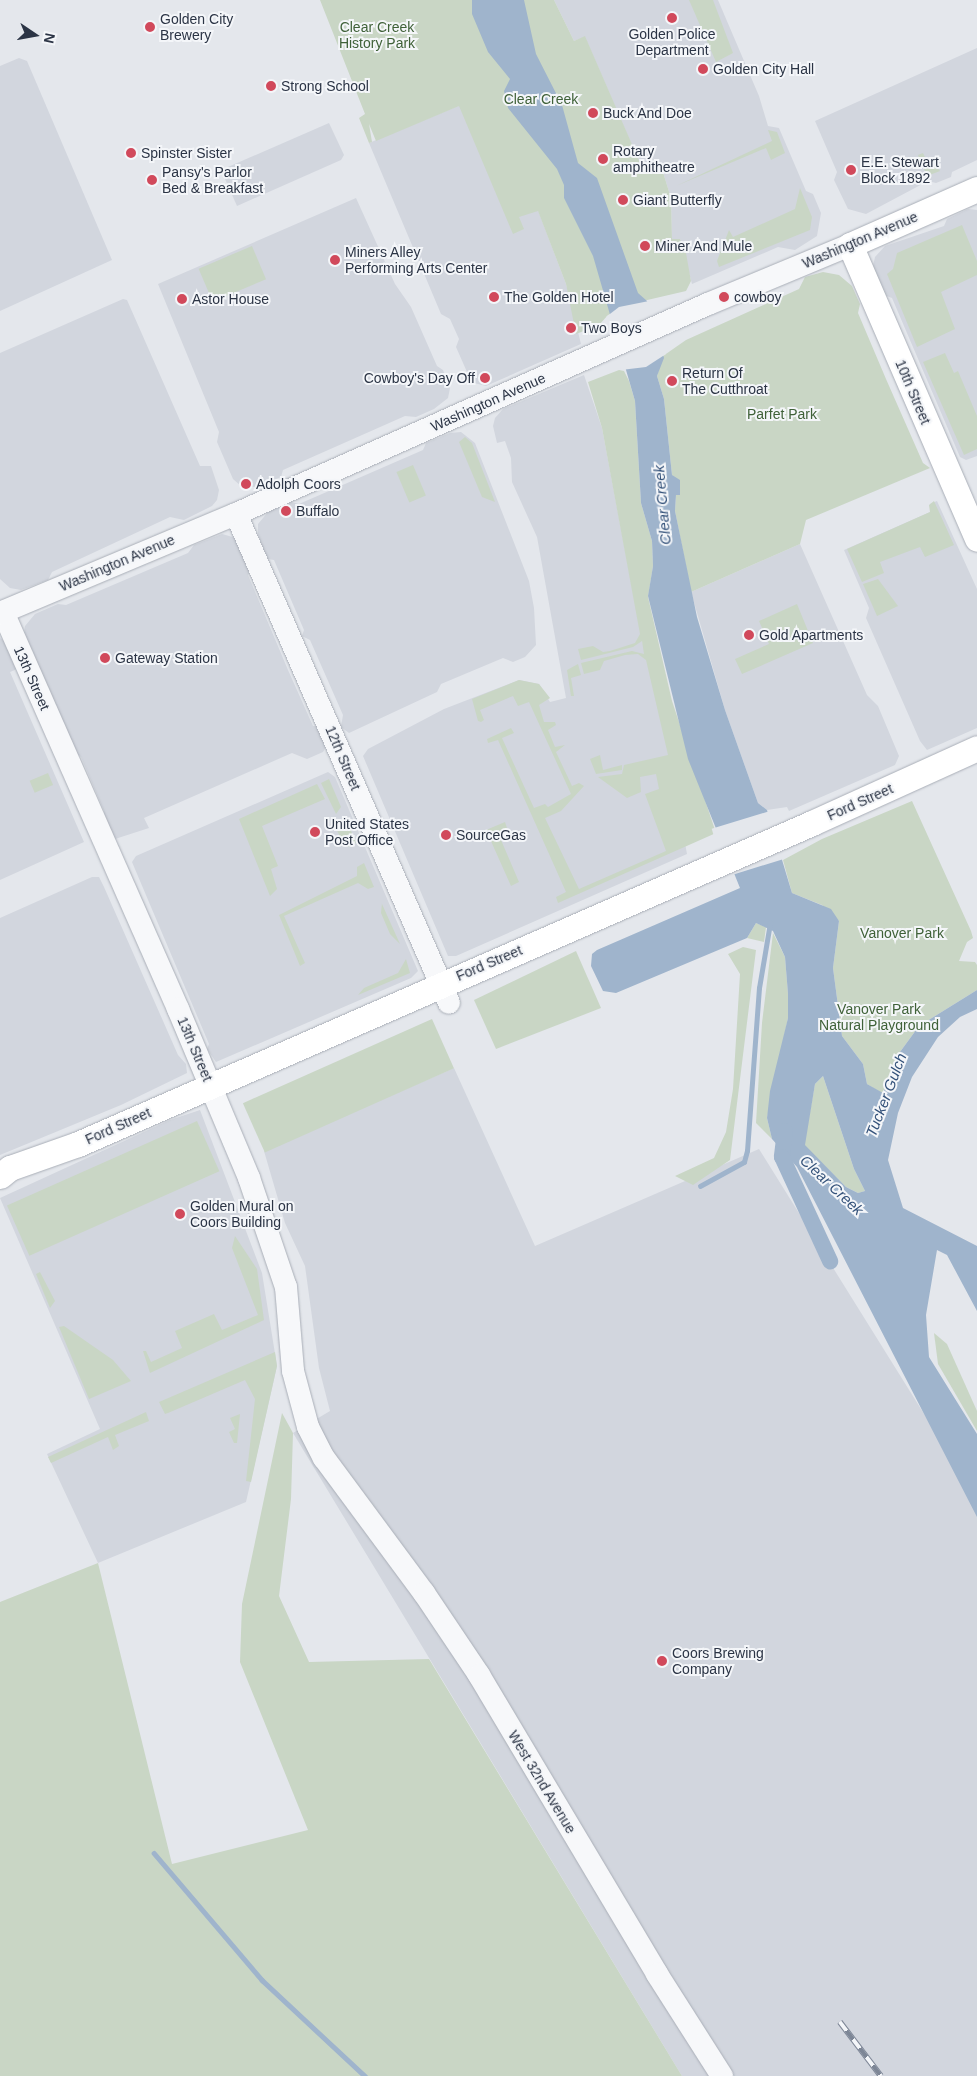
<!DOCTYPE html>
<html>
<head>
<meta charset="utf-8">
<style>
  body { margin:0 }
  #map { position:relative; width:977px; height:2076px; overflow:hidden; background:#e4e7ec; font-family:Arial,sans-serif }
  div>[style] { position:absolute }
  [style*='--x'] { left:calc(var(--x)*1px); top:calc(var(--y)*1px); width:calc(var(--w)*1px); rotate:calc(var(--a)*1deg) }
  .built>* { inset:0; background:#d2d6de }
  .green>* { inset:0; background:#c9d6c5; transform-origin:0 0 }
  .water>* { inset:0; background:#9fb4cc }
  .pier>* { inset:0; background:#e4e7ec; transform-origin:0 0 }
  .stream>* { height:4.5px; margin:-2.25px; padding:0 2.25px; transform-origin:2.25px; border-radius:2.25px; background:#9fb4cc }
  .canal>* { height:16px; margin:-8px; padding:0 8px; transform-origin:8px; border-radius:8px; background:#9fb4cc }
  .roads { filter:drop-shadow(0 0 1px #a9aeb7) drop-shadow(0 0 1px #a9aeb7) }
  .tertiary>* { height:22px; margin:-11px; padding:0 11px; transform-origin:11px; border-radius:11px; background:#f7f8fa }
  .secondary>* { height:25px; margin:-12.5px; padding:0 12.5px; transform-origin:12.5px; border-radius:12.5px; background:#fff }
  .rail>* { height:5.5px; margin-top:-2.75px; transform-origin:0; background:repeating-linear-gradient(90deg,#f4f6f9 0 11px,#7d8696 0 22px); box-sizing:border-box; border-block:1px solid #7d8696 }
  .dots>* { width:14px; height:14px; translate:-50% -50%; box-sizing:border-box; border:2px solid #f4f6f9; border-radius:50% }
  span { translate:-50% -50%; white-space:nowrap; text-align:center; line-height:1.15; -webkit-text-stroke:4px #f4f6f9; paint-order:stroke }
  .poi-label { font-size:14px; color:#2b3445 }
  .left { translate:0 -50%; text-align:left }
  .right { translate:-100% -50%; text-align:right }
  .park-label { font-size:14px; color:#3f6138 }
  .street-label { font-size:14px; color:#2b3445 }
  .water-label { font-size:15px; color:#34527a; font-style:italic }
  .north { position:absolute; left:10px; top:10px; width:50px; height:50px; -webkit-text-stroke:4px #f4f6f9; paint-order:stroke; rotate:102deg; font-size:14px; font-weight:700; line-height:20px; text-align:center; color:#2b3445 }
  .north::after { content:''; display:block; margin:auto; width:18px; height:22px; background:#2b3445; clip-path:polygon(50% 0,100% 100%,50% 72%,0 100%) }
</style>
</head>
<body>
<div id="map">
  <div class="built">
    <i style="clip-path:polygon(554px 0,718px 0,759px 96px,768px 126px,779px 128px,806px 191px,813px 194px,821px 213px,817px 236px,795px 250px,778px 247px,692px 284px,680px 239px,672px 239px,671px 198px,662px 169px,644px 173px,585px 37px,574px 41px)"></i>
    <i style="clip-path:polygon(977px 48px,977px 160px,952px 172px,951px 177px,936px 183px,928px 181px,866px 214px,848px 209px,834px 180px,837px 172px,815px 121px)"></i>
    <i style="clip-path:polygon(19px 58px,27px 61px,112px 260px,0 311px,0 66px)"></i>
    <i style="clip-path:polygon(463px 104px,538px 210px,566px 284px,581px 344px,486px 386px,474px 383px,467px 372px,456px 347px,459px 339px,450px 319px,441px 314px,369px 143px)"></i>
    <i style="clip-path:polygon(329px 123px,344px 155px,341px 160px,237px 206px,221px 170px)"></i>
    <i style="clip-path:polygon(356px 198px,395px 284px,411px 307px,437px 366px,443px 370px,450px 388px,448px 398px,434px 409px,416px 417px,405px 416px,283px 470px,281px 477px,256px 487px,242px 487px,233px 479px,217px 442px,219px 432px,158px 284px)"></i>
    <i style="clip-path:polygon(968px 209px,977px 210px,977px 456px,966px 460px,960px 457px,892px 298px,884px 295px,873px 266px,875px 257px,885px 246px,944px 226px,947px 219px)"></i>
    <i style="clip-path:polygon(123px 299px,127px 300px,200px 466px,211px 466px,219px 490px,217px 500px,212px 506px,184px 520px,170px 517px,52px 572px,48px 580px,21px 590px,10px 588px,0 579px,0 353px)"></i>
    <i style="clip-path:polygon(584px 375px,602px 428px,642px 640px,668px 750px,687px 854px,456px 956px,448px 956px,363px 756px,368px 749px,444px 709px,519px 680px,539px 684px,550px 702px,566px 698px,537px 537px,512px 482px,511px 458px,505px 441px,497px 443px,493px 426px,495px 418px,503px 409px)"></i>
    <i style="clip-path:polygon(461px 432px,475px 443px,529px 581px,534px 608px,536px 645px,525px 657px,513px 662px,503px 658px,441px 684px,437px 692px,349px 733px,341px 727px,343px 715px,310px 640px,302px 636px,304px 630px,274px 560px,268px 559px,264px 551px,258px 534px,258px 524px,268px 512px,291px 502px,299px 504px,423px 450px,426px 443px,450px 433px)"></i>
    <i style="clip-path:polygon(937px 501px,977px 589px,977px 728px,927px 750px,920px 741px,866px 618px,869px 608px,844px 550px,930px 512px,930px 504px)"></i>
    <i style="clip-path:polygon(222px 534px,236px 538px,252px 568px,248px 575px,288px 670px,313px 726px,318px 726px,327px 745px,323px 752px,307px 759px,292px 753px,144px 818px,149px 828px,115px 839px,103px 818px,104px 811px,81px 757px,73px 751px,24px 633px,25px 626px,35px 614px,58px 604px,66px 605px,188px 553px,194px 545px)"></i>
    <i style="clip-path:polygon(800px 544px,867px 695px,878px 706px,899px 756px,895px 765px,789px 811px,787px 807px,767px 810px,758px 803px,725px 710px,691px 592px)"></i>
    <i style="clip-path:polygon(0 638px,5px 642px,17px 669px,10px 672px,84px 842px,0 880px)"></i>
    <i style="clip-path:polygon(328px 772px,335px 777px,418px 971px,411px 978px,216px 1062px,207px 1049px,209px 1044px,132px 862px,136px 856px)"></i>
    <i style="clip-path:polygon(92px 877px,99px 877px,104px 887px,178px 1055px,186px 1064px,187px 1073px,121px 1105px,0 1155px,0 918px)"></i>
    <i style="clip-path:polygon(454px 1068px,535px 1246px,759px 1149px,954px 1462px,977px 1454px,977px 2076px,682px 2076px,293px 1433px,330px 1411px,319px 1368px,305px 1266px,285px 1223px,264px 1151px)"></i>
    <i style="clip-path:polygon(200px 1110px,262px 1273px,277px 1366px,246px 1502px,98px 1563px,47px 1454px,100px 1429px,0 1198px,170px 1120px)"></i>
  </div>
  <div class="green">
    <i style="clip-path:polygon(320px 0,554px 0,574px 41px,585px 36px,644px 172px,662px 169px,671px 198px,672px 239px,680px 239px,686px 253px,691px 281px,686px 291px,643px 301px,608px 315px,599px 325px,576px 334px,566px 284px,538px 211px,519px 217px,524px 229px,513px 234px,459px 106px,376px 141px,369px 124px,372px 142px,369px 143px,359px 118px,365px 114px)"></i>
    <i style="clip-path:polygon(689px 0,713px 0,733px 53px,716px 62px)"></i>
    <i style="clip-path:polygon(768px 130px,777px 132px,785px 153px,771px 160px,766px 148px,676px 186px,772px 141px)"></i>
    <i style="clip-path:polygon(923px 153px,929px 165px,935px 164px,940px 171px,927px 176px,918px 155px)"></i>
    <i style="clip-path:polygon(800px 188px,812px 217px,810px 230px,719px 267px,717px 261px,729px 230px,733px 237px,795px 209px)"></i>
    <i style="clip-path:polygon(962px 225px,977px 261px,977px 275px,941px 292px,955px 329px,917px 347px,887px 274px,893px 269px,897px 253px)"></i>
    <i style="left:252px;top:246px;width:36px;height:58px;rotate:67deg"></i>
    <i style="clip-path:polygon(823px 272px,839px 275px,852px 286px,860px 304px,858px 313px,886px 379px,923px 463px,930px 468px,806px 520px,800px 544px,691px 592px,675px 511px,676px 495px,680px 495px,672px 475px,664px 399px,657px 376px,663px 356px,686px 340px,799px 289px,805px 277px)"></i>
    <i style="clip-path:polygon(945px 353px,954px 373px,958px 371px,977px 416px,977px 449px,964px 455px,923px 362px)"></i>
    <i style="clip-path:polygon(619px 370px,624px 371px,629px 381px,635px 401px,641px 503px,652px 541px,653px 566px,648px 597px,672px 701px,716px 833px,558px 903px,556px 897px,566px 892px,498px 740px,488px 743px,487px 739px,511px 728px,514px 733px,502px 738px,534px 808px,545px 804px,548px 807px,571px 794px,529px 702px,518px 706px,513px 696px,480px 710px,484px 720px,481px 722px,478px 721px,472px 699px,519px 680px,539px 684px,550px 698px,539px 705px,544px 722px,555px 722px,556px 725px,548px 730px,555px 747px,565px 745px,556px 752px,572px 786px,579px 783px,584px 786px,561px 811px,545px 818px,579px 889px,666px 851px,645px 794px,659px 789px,656px 774px,640px 777px,641px 792px,627px 798px,598px 777px,622px 774px,624px 765px,668px 755px,646px 660px,638px 654px,625px 655px,604px 661px,600px 670px,584px 674px,581px 663px,632px 651px,644px 654px,642px 641px,633px 647px,581px 660px,578px 649px,593px 646px,603px 652px,610px 651px,635px 643px,640px 634px,602px 428px,588px 382px)"></i>
    <i style="clip-path:polygon(465px 437px,472px 443px,495px 502px,482px 497px,459px 442px)"></i>
    <i style="left:413px;top:465px;width:33px;height:18px;rotate:67deg"></i>
    <i style="clip-path:polygon(934px 501px,954px 545px,925px 557px,920px 547px,880px 562px,884px 573px,862px 582px,847px 549px,930px 512px,929px 505px)"></i>
    <i style="clip-path:polygon(878px 579px,898px 606px,877px 616px,863px 584px)"></i>
    <i style="clip-path:polygon(797px 604px,813px 643px,742px 674px,735px 659px,769px 644px,759px 621px)"></i>
    <i style="clip-path:polygon(578px 664px,581px 675px,571px 678px,574px 696px,571px 696px,567px 670px)"></i>
    <i style="clip-path:polygon(600px 755px,603px 770px,622px 765px,622px 770px,596px 774px,590px 759px)"></i>
    <i style="left:48px;top:773px;width:13px;height:20px;rotate:67deg"></i>
    <i style="clip-path:polygon(329px 779px,341px 807px,336px 814px,321px 783px)"></i>
    <i style="clip-path:polygon(317px 784px,325px 799px,262px 826px,278px 866px,271px 869px,277px 889px,270px 896px,239px 819px)"></i>
    <i style="clip-path:polygon(912px 801px,971px 931px,973px 938px,967px 942px,959px 961px,975px 962px,977px 965px,977px 990px,919px 1026px,900px 1052px,883px 1094px,867px 1084px,863px 1064px,842px 1036px,833px 968px,839px 921px,822px 905px,792px 893px,783px 860px,822px 839px)"></i>
    <i style="clip-path:polygon(346px 819px,356px 843px,349px 847px,344px 845px,334px 824px)"></i>
    <i style="clip-path:polygon(505px 822px,507px 828px,498px 833px,519px 882px,511px 886px,486px 830px)"></i>
    <i style="clip-path:polygon(364px 863px,374px 887px,368px 889px,358px 883px,284px 916px,305px 963px,300px 966px,279px 915px,357px 876px,357px 867px)"></i>
    <i style="clip-path:polygon(382px 903px,382px 904px,400px 944px,390px 934px,381px 913px)"></i>
    <i style="clip-path:polygon(756px 923px,766px 927px,764px 942px,747px 938px)"></i>
    <i style="clip-path:polygon(773px 933px,785px 957px,788px 994px,788px 1018px,767px 1118px,772px 1139px,756px 1123px,762px 1023px)"></i>
    <i style="clip-path:polygon(743px 947px,756px 950px,730px 1160px,693px 1185px,675px 1176px,714px 1158px,726px 1132px,733px 1089px,740px 974px,728px 954px)"></i>
    <i style="clip-path:polygon(576px 951px,601px 1008px,496px 1049px,474px 1000px)"></i>
    <i style="clip-path:polygon(406px 959px,410px 973px,358px 995px,364px 988px,398px 973px)"></i>
    <i style="left:432px;top:1019px;width:54px;height:207px;rotate:66deg"></i>
    <i style="clip-path:polygon(823px 1076px,854px 1169px,865px 1191px,858px 1193px,846px 1187px,804px 1145px,815px 1084px)"></i>
    <i style="left:197px;top:1121px;width:55px;height:208px;rotate:66deg"></i>
    <i style="clip-path:polygon(235px 1236px,257px 1269px,264px 1320px,150px 1373px,143px 1351px,146px 1351px,151px 1362px,182px 1348px,175px 1331px,214px 1314px,222px 1330px,258px 1315px,232px 1248px)"></i>
    <i style="clip-path:polygon(40px 1272px,55px 1301px,50px 1308px,36px 1274px)"></i>
    <i style="clip-path:polygon(64px 1326px,113px 1360px,131px 1381px,89px 1399px,59px 1327px)"></i>
    <i style="clip-path:polygon(934px 1333px,947px 1344px,977px 1411px,977px 1431px,938px 1364px)"></i>
    <i style="clip-path:polygon(275px 1352px,277px 1366px,251px 1482px,246px 1481px,255px 1399px,245px 1380px,168px 1413px,165px 1414px,159px 1402px)"></i>
    <i style="clip-path:polygon(146px 1412px,149px 1421px,115px 1435px,119px 1446px,113px 1450px,108px 1437px,51px 1463px,48px 1457px)"></i>
    <i style="clip-path:polygon(282px 1413px,293px 1433px,291px 1499px,279px 1596px,309px 1662px,429px 1659px,682px 2076px,0 2076px,0 1602px,98px 1563px,172px 1864px,308px 1830px,240px 1662px,242px 1604px)"></i>
    <i style="clip-path:polygon(240px 1414px,237px 1443px,234px 1443px,229px 1432px,235px 1429px,230px 1418px)"></i>
  </div>
  <div class="water">
    <i style="clip-path:polygon(evenodd,472px 0,524px 0,536px 54px,562px 105px,578px 163px,597px 178px,638px 293px,647px 301px,664px 358px,657px 376px,664px 399px,672px 475px,680px 480px,680px 495px,676px 495px,675px 511px,697px 617px,725px 710px,758px 803px,767px 810px,792px 893px,831px 909px,839px 921px,833px 968px,842px 1036px,863px 1064px,867px 1084px,883px 1093px,900px 1052px,919px 1026px,977px 990px,977px 1009px,960px 1017px,938px 1037px,912px 1077px,898px 1113px,888px 1160px,903px 1208px,977px 1246px,977px 1311px,947px 1255px,937px 1250px,926px 1315px,929px 1357px,977px 1434px,977px 1517px,797px 1167px,772px 1139px,767px 1118px,770px 1091px,788px 1018px,788px 994px,785px 957px,773px 931px,756px 923px,747px 938px,616px 993px,603px 991px,591px 966px,592px 954px,597px 950px,740px 888px,688px 759px,648px 596px,653px 566px,652px 541px,641px 503px,635px 401px,593px 256px,564px 198px,564px 185px,557px 169px,508px 108px,504px 91px,510px 79px,488px 52px,472px 14px,472px 0,823px 1076px,854px 1169px,865px 1191px,858px 1193px,846px 1187px,805px 1145px,815px 1084px,823px 1076px)"></i>
  </div>
  <div class="pier">
    <i style="clip-path:polygon(649px 301px,666px 354px,646px 367px,621px 370px,606px 317px,619px 307px)"></i>
    <i style="left:770px;top:811px;width:50px;height:61px;rotate:73deg"></i>
  </div>
  <div class="stream">
    <i style="--x:700;--y:1186;--w:50;--a:-28.6"></i>
    <i style="--x:744;--y:1162;--w:11;--a:-75"></i>
    <i style="--x:747;--y:1151;--w:163;--a:-85.8"></i>
    <i style="--x:759;--y:988;--w:66;--a:-80.4"></i>
    <i style="--x:154;--y:1853;--w:167;--a:49.6"></i>
    <i style="--x:262;--y:1980;--w:141;--a:43"></i>
  </div>
  <div class="canal">
    <i style="--x:785;--y:1131;--w:26;--a:97"></i>
    <i style="--x:782;--y:1157;--w:115;--a:65.2"></i>
  </div>
  <div class="roads">
    <div class="tertiary">
      <i style="--x:236;--y:514;--w:533;--a:66.46"></i>
      <i style="--x:3;--y:612;--w:434;--a:66.2"></i>
      <i style="--x:178;--y:1009;--w:183;--a:67.2"></i>
      <i style="--x:249;--y:1178;--w:115;--a:71.3"></i>
      <i style="--x:286;--y:1287;--w:84;--a:85.2"></i>
      <i style="--x:293;--y:1371;--w:58;--a:75"></i>
      <i style="--x:308;--y:1427;--w:35;--a:63"></i>
      <i style="--x:324;--y:1458;--w:168;--a:53.5"></i>
      <i style="--x:424;--y:1593;--w:99;--a:56.1"></i>
      <i style="--x:479;--y:1675;--w:348;--a:59.2"></i>
      <i style="--x:657;--y:1974;--w:121;--a:57.5"></i>
      <i style="--x:0;--y:613;--w:256;--a:-22.8"></i>
      <i style="--x:236;--y:514;--w:517;--a:-23.99"></i>
      <i style="--x:708;--y:304;--w:154;--a:-22.6"></i>
    </div>
    <div class="secondary">
      <i style="--x:977;--y:189;--w:139;--a:156.2"></i>
      <i style="--x:850;--y:245;--w:320;--a:66.6"></i>
      <i style="--x:0;--y:1176;--w:13;--a:-39"></i>
      <i style="--x:10;--y:1168;--w:72;--a:-19.4"></i>
      <i style="--x:78;--y:1144;--w:801;--a:-23.62"></i>
      <i style="--x:812;--y:823;--w:181;--a:-24.4"></i>
    </div>
  </div>
  <div class="rail">
    <i style="--x:840;--y:2022;--w:68;--a:52.8"></i>
  </div>
  <div class="dots">
    <i style="left:672px;top:18px;background:#d1495b"></i>
    <i style="left:150px;top:27px;background:#d1495b"></i>
    <i style="left:703px;top:69px;background:#d1495b"></i>
    <i style="left:271px;top:86px;background:#d1495b"></i>
    <i style="left:593px;top:113px;background:#d1495b"></i>
    <i style="left:131px;top:153px;background:#d1495b"></i>
    <i style="left:603px;top:159px;background:#d1495b"></i>
    <i style="left:851px;top:170px;background:#d1495b"></i>
    <i style="left:152px;top:180px;background:#d1495b"></i>
    <i style="left:623px;top:200px;background:#d1495b"></i>
    <i style="left:645px;top:246px;background:#d1495b"></i>
    <i style="left:335px;top:260px;background:#d1495b"></i>
    <i style="left:494px;top:297px;background:#d1495b"></i>
    <i style="left:724px;top:297px;background:#d1495b"></i>
    <i style="left:182px;top:299px;background:#d1495b"></i>
    <i style="left:571px;top:328px;background:#d1495b"></i>
    <i style="left:485px;top:378px;background:#d1495b"></i>
    <i style="left:672px;top:381px;background:#d1495b"></i>
    <i style="left:246px;top:484px;background:#d1495b"></i>
    <i style="left:286px;top:511px;background:#d1495b"></i>
    <i style="left:749px;top:635px;background:#d1495b"></i>
    <i style="left:105px;top:658px;background:#d1495b"></i>
    <i style="left:315px;top:832px;background:#d1495b"></i>
    <i style="left:446px;top:835px;background:#d1495b"></i>
    <i style="left:180px;top:1214px;background:#d1495b"></i>
    <i style="left:662px;top:1661px;background:#d1495b"></i>
  </div>
  <div class="poi-label">
    <span class="left" style="left:160px;top:27px">Golden City<br>Brewery</span>
    <span style="left:672px;top:42px">Golden Police<br>Department</span>
    <span class="left" style="left:713px;top:69px">Golden City Hall</span>
    <span class="left" style="left:281px;top:86px">Strong School</span>
    <span class="left" style="left:603px;top:113px">Buck And Doe</span>
    <span class="left" style="left:613px;top:159px">Rotary<br>amphitheatre</span>
    <span class="left" style="left:141px;top:153px">Spinster Sister</span>
    <span class="left" style="left:861px;top:170px">E.E. Stewart<br>Block 1892</span>
    <span class="left" style="left:162px;top:180px">Pansy's Parlor<br>Bed &amp; Breakfast</span>
    <span class="left" style="left:633px;top:200px">Giant Butterfly</span>
    <span class="left" style="left:655px;top:246px">Miner And Mule</span>
    <span class="left" style="left:345px;top:260px">Miners Alley<br>Performing Arts Center</span>
    <span class="left" style="left:504px;top:297px">The Golden Hotel</span>
    <span class="left" style="left:734px;top:297px">cowboy</span>
    <span class="left" style="left:192px;top:299px">Astor House</span>
    <span class="left" style="left:581px;top:328px">Two Boys</span>
    <span class="left" style="left:682px;top:381px">Return Of<br>The Cutthroat</span>
    <span class="right" style="left:475px;top:378px">Cowboy's Day Off</span>
    <span class="left" style="left:256px;top:484px">Adolph Coors</span>
    <span class="left" style="left:296px;top:511px">Buffalo</span>
    <span class="left" style="left:759px;top:635px">Gold Apartments</span>
    <span class="left" style="left:115px;top:658px">Gateway Station</span>
    <span class="left" style="left:325px;top:832px">United States<br>Post Office</span>
    <span class="left" style="left:456px;top:835px">SourceGas</span>
    <span class="left" style="left:190px;top:1214px">Golden Mural on<br>Coors Building</span>
    <span class="left" style="left:672px;top:1661px">Coors Brewing<br>Company</span>
  </div>
  <div class="park-label">
    <span style="left:377px;top:35px">Clear Creek<br>History Park</span>
    <span style="left:541px;top:99px">Clear Creek</span>
    <span style="left:782px;top:414px">Parfet Park</span>
    <span style="left:902px;top:933px">Vanover Park</span>
    <span style="left:879px;top:1017px">Vanover Park<br>Natural Playground</span>
  </div>
  <div class="street-label">
    <span style="left:860px;top:240px;rotate:-23deg">Washington Avenue</span>
    <span style="left:913px;top:392px;rotate:67deg">10th Street</span>
    <span style="left:488px;top:402px;rotate:-24deg">Washington Avenue</span>
    <span style="left:117px;top:563px;rotate:-23deg">Washington Avenue</span>
    <span style="left:32px;top:678px;rotate:66deg">13th Street</span>
    <span style="left:343px;top:758px;rotate:67deg">12th Street</span>
    <span style="left:860px;top:802px;rotate:-24deg">Ford Street</span>
    <span style="left:489px;top:963px;rotate:-23deg">Ford Street</span>
    <span style="left:195px;top:1049px;rotate:67deg">13th Street</span>
    <span style="left:118px;top:1126px;rotate:-24deg">Ford Street</span>
    <span style="left:542px;top:1782px;rotate:59deg">West 32nd Avenue</span>
  </div>
  <div class="water-label">
    <span style="left:662px;top:505px;rotate:-95deg">Clear Creek</span>
    <span style="left:886px;top:1095px;rotate:-69deg">Tucker Gulch</span>
    <span style="left:832px;top:1185px;rotate:43deg">Clear Creek</span>
  </div>
  <div class="north">N</div>
</div>
</body>
</html>
